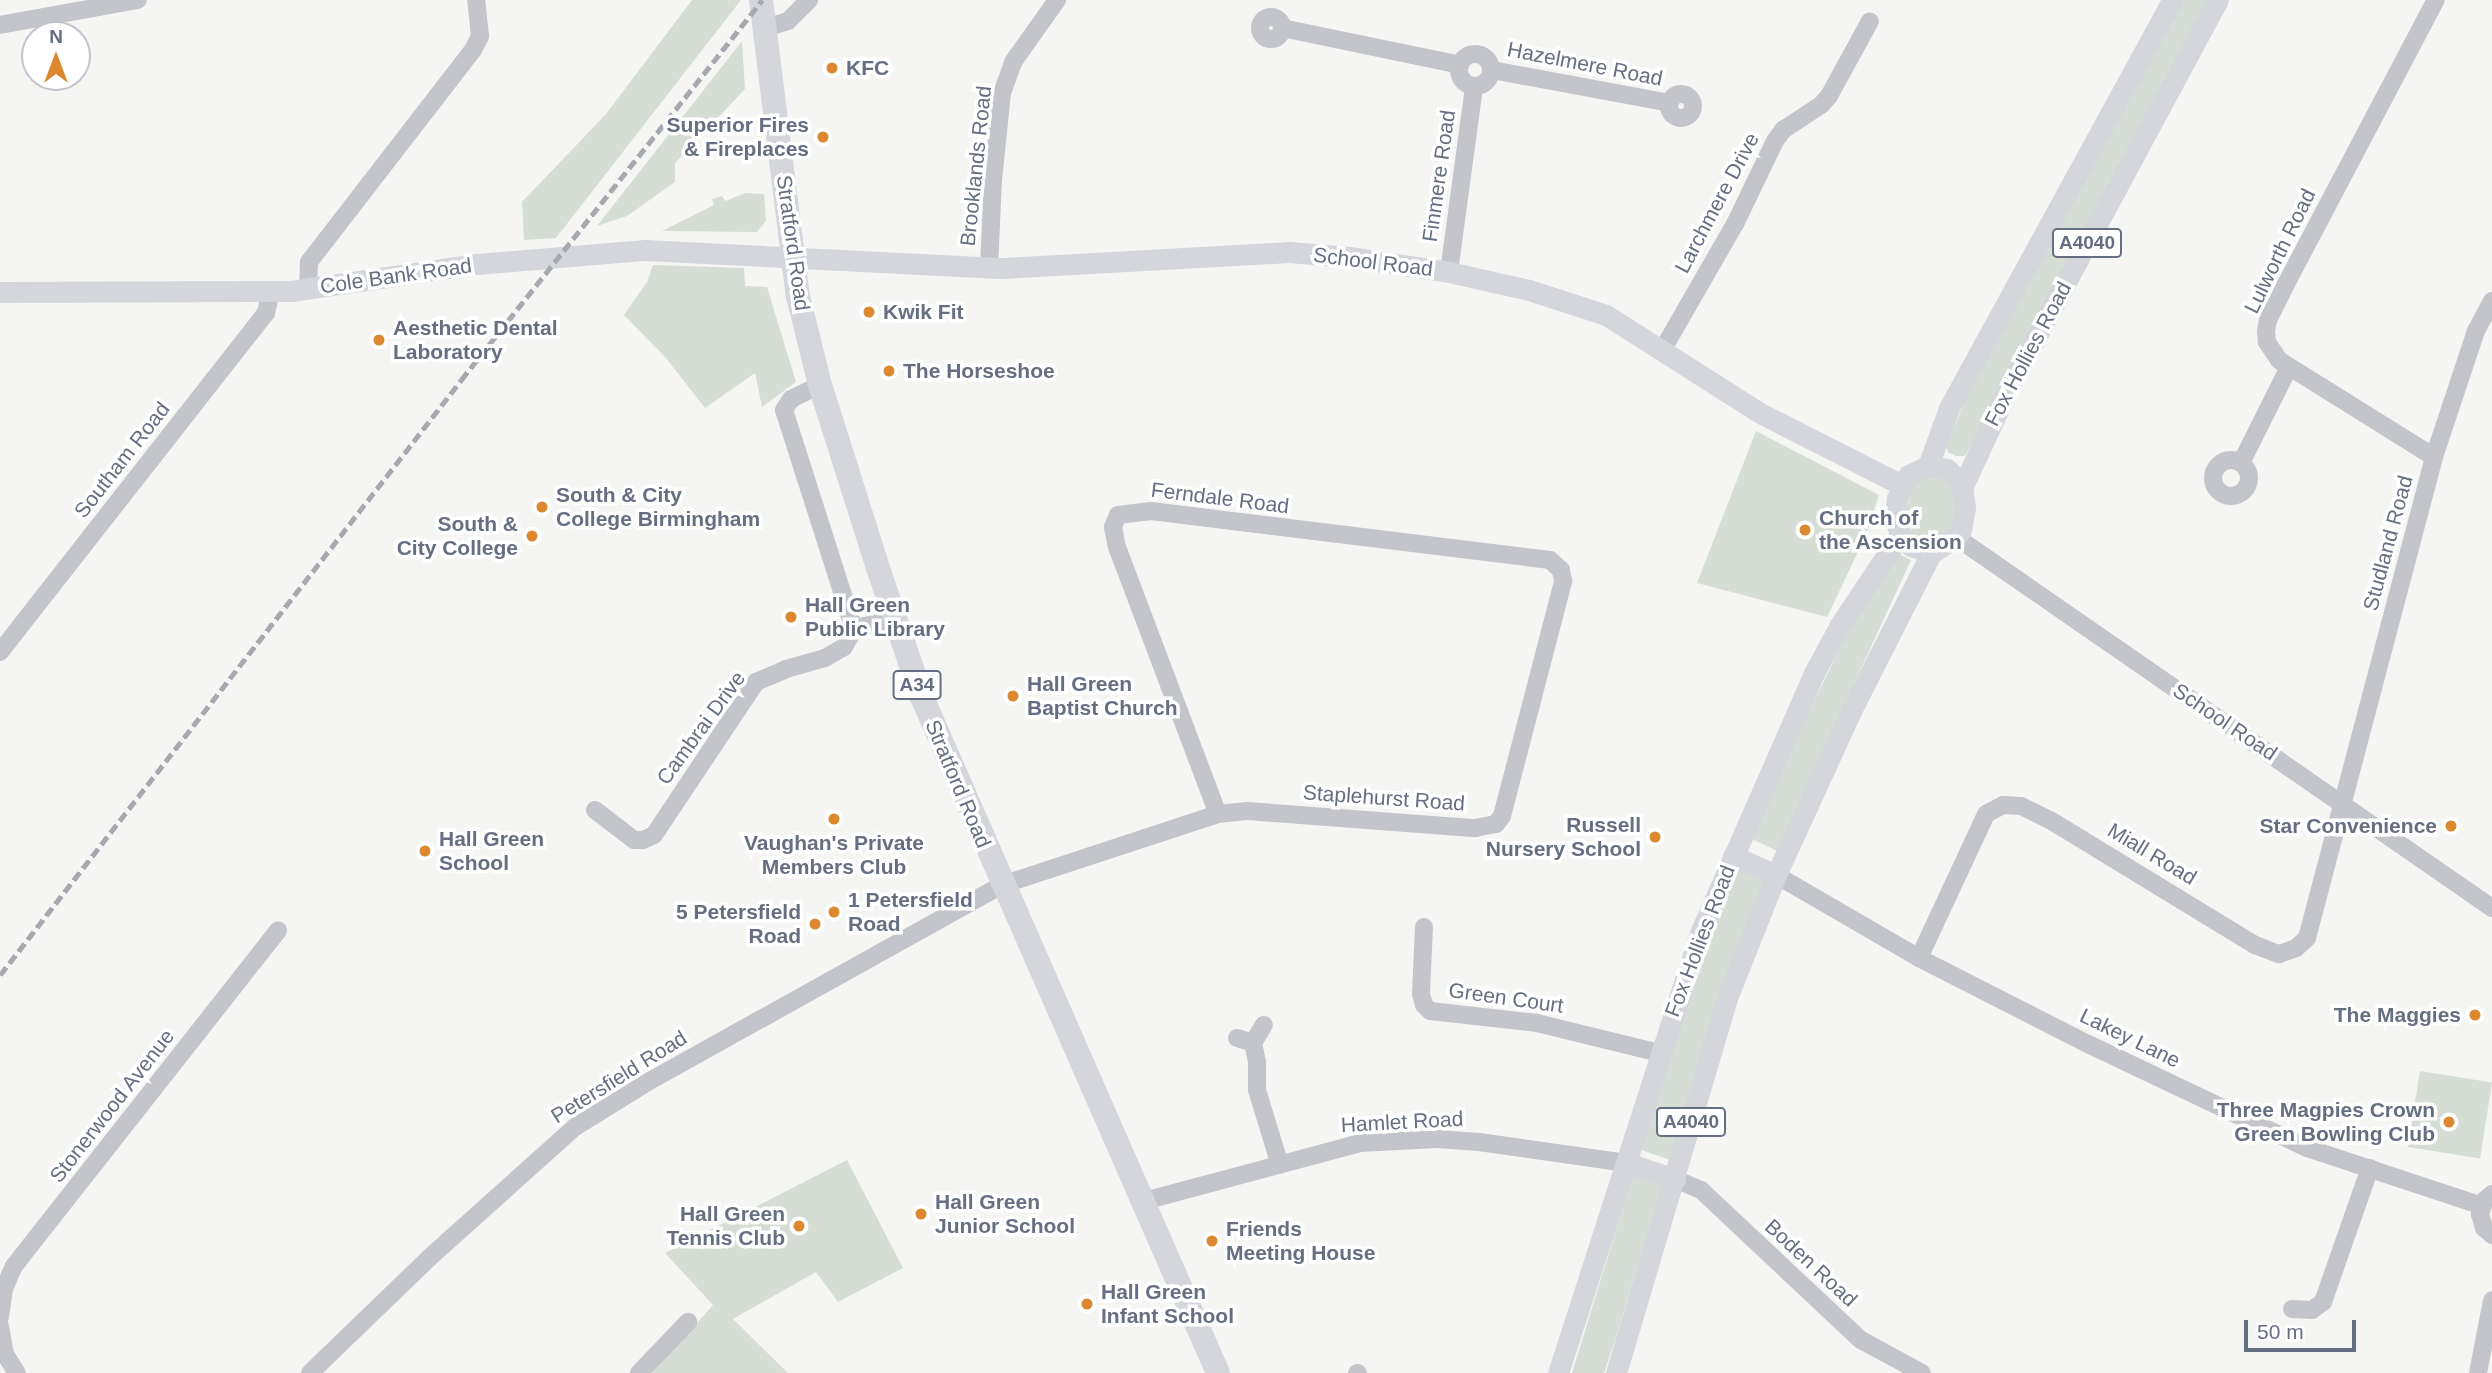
<!DOCTYPE html>
<html>
<head>
<meta charset="utf-8">
<style>
  body { margin:0 }
  #map { position:relative; width:2492px; height:1373px; overflow:hidden; background:#f5f6f3; font-family:Helvetica,sans-serif }
  div>[style] { position:absolute }
  [style*='--x'] { left:calc(var(--x)*1px); top:calc(var(--y)*1px); width:calc(var(--w)*1px); rotate:calc(var(--a)*1deg) }
  .green>* { inset:0; background:#d5ddd4; transform-origin:0 0 }
  .minor>* { height:18px; margin:-9px; padding:0 9px; transform-origin:9px; border-radius:9px; background:#c4c5ca }
  .minor>.ring { margin:-9px; padding:0; box-sizing:content-box; background:none; border:18px solid #c4c5ca; border-radius:50% }
  .major>* { height:21px; margin:-10.5px; padding:0 10.5px; transform-origin:10.5px; border-radius:10.5px; background:#d4d6dc }
  .highway>* { height:24px; margin:-12px; padding:0 12px; transform-origin:12px; border-radius:12px; background:#d4d6dc }
  .rail>* { height:4.5px; margin-top:-2.25px; transform-origin:0; background:repeating-linear-gradient(90deg,#a6a9b0 0 10px,transparent 0 15px) }
  .dots>* { width:19px; height:19px; translate:-50% -50%; box-sizing:border-box; border:4px solid #fff; border-radius:50% }
  span { translate:-50% -50%; white-space:nowrap; text-align:center; line-height:1.15; -webkit-text-stroke:7px #fff; paint-order:stroke }
  .shield-label span { padding:2px 5px; background:#fff; border:2px solid; border-radius:5px; -webkit-text-stroke-width:0 }
  .shield-label { font-size:19px; color:#666e82; font-weight:700 }
  .street-label { font-size:21px; color:#666e82 }
  .poi-label { font-size:21px; color:#666e82; font-weight:700 }
  .left { translate:0 -50%; text-align:left }
  .right { translate:-100% -50%; text-align:right }
  .north { position:absolute; left:21px; top:21px; width:70px; height:70px; box-sizing:border-box; background:#fff; border:2px solid #c2c5cd; border-radius:50%; rotate:0deg; font-size:19px; font-weight:700; line-height:28px; text-align:center; color:#666e82 }
  .north::after { content:''; display:block; margin:auto; width:24px; height:32px; background:#db882e; clip-path:polygon(50% 0,100% 100%,50% 72%,0 100%) }
  .scale { position:absolute; left:2244px; top:1320px; width:112px; height:32px; box-sizing:border-box; border:4px solid #666e82; border-top:0; padding-left:9px; font-size:21px; line-height:24px; white-space:nowrap; color:#666e82; -webkit-text-stroke:5px #fff; paint-order:stroke }
</style>
</head>
<body>
<div id="map">
  <div class="green">
    <i style="clip-path:polygon(692px 0,741px 0,556px 238px,524px 240px,522px 202px,606px 114px)"></i>
    <i style="clip-path:polygon(2182px 0,2211px 0,1965px 456px,1956px 456px,1948px 452px,1946px 446px,1970px 389px)"></i>
    <i style="clip-path:polygon(742px 41px,745px 89px,675px 163px,675px 182px,627px 216px,597px 226px)"></i>
    <i style="clip-path:polygon(746px 193px,764px 194px,766px 221px,757px 232px,662px 231px,714px 205px,712px 199px,722px 196px,725px 201px)"></i>
    <i style="clip-path:polygon(653px 265px,744px 268px,745px 286px,767px 287px,796px 382px,762px 407px,755px 373px,705px 408px,666px 358px,624px 315px,647px 282px)"></i>
    <i style="clip-path:polygon(1756px 431px,1879px 495px,1867px 533px,1827px 617px,1697px 583px)"></i>
    <i style="clip-path:polygon(1926px 476px,1943px 476px,1952px 487px,1958px 505px,1955px 521px,1940px 542px,1916px 542px,1904px 515px,1915px 482px)"></i>
    <i style="clip-path:polygon(1897px 553px,1911px 560px,1777px 851px,1752px 839px,1782px 766px,1846px 636px)"></i>
    <i style="clip-path:polygon(1738px 869px,1765px 881px,1670px 1160px,1641px 1150px,1707px 934px)"></i>
    <i style="left:2420px;top:1071px;width:73px;height:77px;rotate:9deg"></i>
    <i style="clip-path:polygon(847px 1160px,903px 1268px,838px 1302px,816px 1272px,733px 1319px,788px 1373px,652px 1373px,713px 1305px,665px 1253px)"></i>
    <i style="clip-path:polygon(1633px 1175px,1662px 1184px,1616px 1337px,1604px 1373px,1572px 1373px)"></i>
  </div>
  <div class="minor">
    <i class="ring" style="left:1260px;top:17px;width:4px;height:4px"></i>
    <i style="--x:0;--y:25;--w:140;--a:-10.3"></i>
    <i style="--x:764;--y:28;--w:25;--a:-16"></i>
    <i style="--x:788;--y:21;--w:30;--a:-45"></i>
    <i style="--x:1282;--y:28;--w:182;--a:11.7"></i>
    <i class="ring" style="left:1459px;top:54px;width:14px;height:14px"></i>
    <i style="--x:1492;--y:70;--w:181;--a:10.5"></i>
    <i class="ring" style="left:1669px;top:94px;width:6px;height:6px"></i>
    <i style="--x:989;--y:268;--w:88;--a:-87.4"></i>
    <i style="--x:993;--y:180;--w:87;--a:-84.1"></i>
    <i style="--x:1002;--y:93;--w:33;--a:-70"></i>
    <i style="--x:1013;--y:62;--w:76;--a:-54.6"></i>
    <i style="--x:1449;--y:272;--w:188;--a:-82.3"></i>
    <i style="--x:308;--y:289;--w:27;--a:-88"></i>
    <i style="--x:309;--y:262;--w:268;--a:-52.3"></i>
    <i style="--x:473;--y:50;--w:16;--a:-63"></i>
    <i style="--x:480;--y:36;--w:36;--a:-96"></i>
    <i style="--x:1663;--y:349;--w:144;--a:-60.1"></i>
    <i style="--x:1735;--y:224;--w:92;--a:-64.3"></i>
    <i style="--x:1775;--y:141;--w:14;--a:-54"></i>
    <i style="--x:1783;--y:130;--w:45;--a:-33.3"></i>
    <i style="--x:1821;--y:105;--w:12;--a:-48"></i>
    <i style="--x:1829;--y:96;--w:85;--a:-61.3"></i>
    <i style="--x:820;--y:385;--w:32;--a:154"></i>
    <i style="--x:791;--y:399;--w:13;--a:122"></i>
    <i style="--x:784;--y:410;--w:230;--a:72.3"></i>
    <i style="--x:2434;--y:457;--w:183;--a:-148"></i>
    <i style="--x:2279;--y:360;--w:22;--a:-124"></i>
    <i style="--x:2267;--y:342;--w:11;--a:-95"></i>
    <i style="--x:2266;--y:331;--w:11;--a:-80"></i>
    <i style="--x:2268;--y:320;--w:40;--a:-63.4"></i>
    <i style="--x:2286;--y:284;--w:321;--a:-62.2"></i>
    <i class="ring" style="left:2213px;top:460px;width:18px;height:18px"></i>
    <i style="--x:2241;--y:463;--w:107;--a:-63.4"></i>
    <i style="--x:1956;--y:537;--w:652;--a:34.69"></i>
    <i style="--x:0;--y:652;--w:431;--a:-51.9"></i>
    <i style="--x:266;--y:313;--w:22;--a:-77"></i>
    <i style="--x:595;--y:810;--w:49;--a:37.6"></i>
    <i style="--x:634;--y:840;--w:9;--a:0"></i>
    <i style="--x:643;--y:840;--w:12;--a:-24"></i>
    <i style="--x:654;--y:835;--w:184;--a:-56.3"></i>
    <i style="--x:756;--y:682;--w:33;--a:-23"></i>
    <i style="--x:786;--y:669;--w:41;--a:-15.8"></i>
    <i style="--x:825;--y:658;--w:22;--a:-30"></i>
    <i style="--x:844;--y:647;--w:21;--a:-61"></i>
    <i style="--x:854;--y:629;--w:42;--a:-15"></i>
    <i style="--x:1776;--y:875;--w:165;--a:30.1"></i>
    <i style="--x:1919;--y:958;--w:190;--a:27"></i>
    <i style="--x:2088;--y:1044;--w:242;--a:25.4"></i>
    <i style="--x:2307;--y:1148;--w:184;--a:18.3"></i>
    <i style="--x:1424;--y:927;--w:67;--a:92.6"></i>
    <i style="--x:1421;--y:994;--w:11;--a:75"></i>
    <i style="--x:1424;--y:1005;--w:8;--a:45"></i>
    <i style="--x:1430;--y:1011;--w:108;--a:6.4"></i>
    <i style="--x:1537;--y:1023;--w:126;--a:13.8"></i>
    <i style="--x:1919;--y:958;--w:159;--a:-65"></i>
    <i style="--x:1986;--y:814;--w:19;--a:-28"></i>
    <i style="--x:2003;--y:805;--w:18;--a:3"></i>
    <i style="--x:2021;--y:806;--w:32;--a:26"></i>
    <i style="--x:2050;--y:820;--w:240;--a:31.4"></i>
    <i style="--x:2255;--y:945;--w:26;--a:21"></i>
    <i style="--x:2279;--y:954;--w:18;--a:-19"></i>
    <i style="--x:2296;--y:948;--w:15;--a:-42"></i>
    <i style="--x:2307;--y:938;--w:497;--a:-75.2"></i>
    <i style="--x:2434;--y:457;--w:133;--a:-71.6"></i>
    <i style="--x:2476;--y:331;--w:34;--a:-62"></i>
    <i style="--x:1237;--y:1038;--w:17;--a:17"></i>
    <i style="--x:1253;--y:1043;--w:21;--a:-59"></i>
    <i style="--x:1253;--y:1043;--w:19;--a:78"></i>
    <i style="--x:1257;--y:1062;--w:28;--a:90"></i>
    <i style="--x:1257;--y:1090;--w:78;--a:73"></i>
    <i style="--x:1675;--y:1179;--w:28;--a:23"></i>
    <i style="--x:1701;--y:1190;--w:219;--a:43.2"></i>
    <i style="--x:1861;--y:1340;--w:69;--a:28.4"></i>
    <i style="--x:2492;--y:1194;--w:9;--a:139"></i>
    <i style="--x:2485;--y:1200;--w:15;--a:110"></i>
    <i style="--x:2480;--y:1214;--w:15;--a:74"></i>
    <i style="--x:2484;--y:1228;--w:11;--a:41"></i>
    <i style="--x:1144;--y:1201;--w:224;--a:-15"></i>
    <i style="--x:1360;--y:1143;--w:77;--a:-3"></i>
    <i style="--x:1437;--y:1139;--w:42;--a:4.1"></i>
    <i style="--x:1479;--y:1142;--w:149;--a:8.1"></i>
    <i style="--x:2292;--y:1309;--w:20;--a:3"></i>
    <i style="--x:2312;--y:1310;--w:14;--a:-36"></i>
    <i style="--x:2323;--y:1302;--w:142;--a:-70.7"></i>
    <i style="--x:0;--y:1317;--w:28;--a:-82"></i>
    <i style="--x:4;--y:1289;--w:25;--a:-67"></i>
    <i style="--x:14;--y:1266;--w:427;--a:-51.8"></i>
    <i style="--x:0;--y:1326;--w:28;--a:80"></i>
    <i style="--x:5;--y:1354;--w:22;--a:58"></i>
    <i style="--x:310;--y:1373;--w:165;--a:-44"></i>
    <i style="--x:429;--y:1258;--w:196;--a:-41.9"></i>
    <i style="--x:575;--y:1127;--w:84;--a:-31.8"></i>
    <i style="--x:646;--y:1083;--w:407;--a:-29.1"></i>
    <i style="--x:1002;--y:885;--w:227;--a:-18.2"></i>
    <i style="--x:1218;--y:814;--w:29;--a:-6"></i>
    <i style="--x:1247;--y:811;--w:229;--a:4.3"></i>
    <i style="--x:1475;--y:828;--w:21;--a:-11"></i>
    <i style="--x:1496;--y:824;--w:10;--a:-53"></i>
    <i style="--x:1502;--y:816;--w:243;--a:-75.4"></i>
    <i style="--x:1563;--y:581;--w:11;--a:-100"></i>
    <i style="--x:1561;--y:570;--w:15;--a:-138"></i>
    <i style="--x:1550;--y:560;--w:402;--a:-173"></i>
    <i style="--x:1151;--y:511;--w:33;--a:173"></i>
    <i style="--x:1118;--y:515;--w:13;--a:113"></i>
    <i style="--x:1113;--y:527;--w:20;--a:79"></i>
    <i style="--x:1117;--y:547;--w:285;--a:69.3"></i>
    <i style="--x:639;--y:1373;--w:71;--a:-46.1"></i>
    <i style="--x:1357;--y:1373;--w:1;--a:0"></i>
    <i style="--x:2478;--y:1373;--w:74;--a:-79.1"></i>
  </div>
  <div class="major">
    <i style="--x:0;--y:292;--w:291;--a:-0.2"></i>
    <i style="--x:291;--y:291;--w:188;--a:-8.3"></i>
    <i style="--x:477;--y:264;--w:169;--a:-4.8"></i>
    <i style="--x:645;--y:250;--w:359;--a:2.9"></i>
    <i style="--x:1004;--y:268;--w:285;--a:-3.2"></i>
    <i style="--x:1289;--y:252;--w:60;--a:4.8"></i>
    <i style="--x:1349;--y:257;--w:101;--a:8.5"></i>
    <i style="--x:1449;--y:272;--w:82;--a:12.7"></i>
    <i style="--x:1529;--y:290;--w:81;--a:18"></i>
    <i style="--x:1606;--y:315;--w:180;--a:32.5"></i>
    <i style="--x:1758;--y:412;--w:161;--a:26.9"></i>
    <i style="--x:1928;--y:466;--w:62;--a:-70.1"></i>
    <i style="--x:1949;--y:408;--w:465;--a:-61.3"></i>
    <i style="--x:1928;--y:466;--w:19;--a:9"></i>
    <i style="--x:1947;--y:469;--w:10;--a:45"></i>
    <i style="--x:1954;--y:476;--w:14;--a:56"></i>
    <i style="--x:1962;--y:488;--w:19;--a:81"></i>
    <i style="--x:1965;--y:507;--w:23;--a:100"></i>
    <i style="--x:1961;--y:530;--w:9;--a:126"></i>
    <i style="--x:1956;--y:537;--w:30;--a:147"></i>
    <i style="--x:1931;--y:553;--w:21;--a:-161"></i>
    <i style="--x:1911;--y:546;--w:16;--a:-135"></i>
    <i style="--x:1900;--y:535;--w:19;--a:-106"></i>
    <i style="--x:1895;--y:517;--w:19;--a:-84"></i>
    <i style="--x:1897;--y:498;--w:25;--a:-64"></i>
    <i style="--x:1908;--y:475;--w:22;--a:-24"></i>
    <i style="--x:1962;--y:488;--w:100;--a:-65.2"></i>
    <i style="--x:2004;--y:397;--w:451;--a:-61.7"></i>
    <i style="--x:1733;--y:856;--w:47;--a:23.8"></i>
    <i style="--x:1627;--y:1163;--w:51;--a:18.4"></i>
    <i style="--x:1558;--y:1373;--w:462;--a:-72.1"></i>
    <i style="--x:1700;--y:933;--w:282;--a:-66.3"></i>
    <i style="--x:1813;--y:675;--w:57;--a:-61.6"></i>
    <i style="--x:1840;--y:625;--w:108;--a:-56.3"></i>
    <i style="--x:1616;--y:1373;--w:391;--a:-73.5"></i>
    <i style="--x:1727;--y:998;--w:132;--a:-68.3"></i>
    <i style="--x:1776;--y:875;--w:180;--a:-65.4"></i>
    <i style="--x:1851;--y:711;--w:177;--a:-63.1"></i>
  </div>
  <div class="highway">
    <i style="--x:761;--y:0;--w:298;--a:82.9"></i>
    <i style="--x:798;--y:296;--w:92;--a:76.1"></i>
    <i style="--x:820;--y:385;--w:192;--a:72.4"></i>
    <i style="--x:878;--y:568;--w:134;--a:71.3"></i>
    <i style="--x:921;--y:695;--w:740;--a:66.34"></i>
  </div>
  <div class="rail">
    <i style="--x:0;--y:975;--w:753;--a:-52.23"></i>
    <i style="--x:461;--y:380;--w:485;--a:-51.6"></i>
  </div>
  <div class="dots">
    <i style="left:832px;top:68px;background:#db882e"></i>
    <i style="left:823px;top:137px;background:#db882e"></i>
    <i style="left:869px;top:312px;background:#db882e"></i>
    <i style="left:379px;top:340px;background:#db882e"></i>
    <i style="left:889px;top:371px;background:#db882e"></i>
    <i style="left:542px;top:507px;background:#db882e"></i>
    <i style="left:1805px;top:530px;background:#db882e"></i>
    <i style="left:532px;top:536px;background:#db882e"></i>
    <i style="left:791px;top:617px;background:#db882e"></i>
    <i style="left:1013px;top:696px;background:#db882e"></i>
    <i style="left:834px;top:819px;background:#db882e"></i>
    <i style="left:2451px;top:826px;background:#db882e"></i>
    <i style="left:1655px;top:837px;background:#db882e"></i>
    <i style="left:425px;top:851px;background:#db882e"></i>
    <i style="left:834px;top:912px;background:#db882e"></i>
    <i style="left:815px;top:924px;background:#db882e"></i>
    <i style="left:2475px;top:1015px;background:#db882e"></i>
    <i style="left:2449px;top:1122px;background:#db882e"></i>
    <i style="left:921px;top:1214px;background:#db882e"></i>
    <i style="left:799px;top:1226px;background:#db882e"></i>
    <i style="left:1212px;top:1241px;background:#db882e"></i>
    <i style="left:1087px;top:1304px;background:#db882e"></i>
  </div>
  <div class="shield-label">
    <span style="left:2087px;top:243px">A4040</span>
    <span style="left:917px;top:685px">A34</span>
    <span style="left:1691px;top:1122px">A4040</span>
  </div>
  <div class="street-label">
    <span style="left:1585px;top:64px;rotate:11deg">Hazelmere Road</span>
    <span style="left:976px;top:166px;rotate:-84deg">Brooklands Road</span>
    <span style="left:1439px;top:176px;rotate:-82deg">Finmere Road</span>
    <span style="left:1717px;top:203px;rotate:-62deg">Larchmere Drive</span>
    <span style="left:793px;top:243px;rotate:82deg">Stratford Road</span>
    <span style="left:2280px;top:251px;rotate:-64deg">Lulworth Road</span>
    <span style="left:1373px;top:262px;rotate:7deg">School Road</span>
    <span style="left:396px;top:276px;rotate:-8deg">Cole Bank Road</span>
    <span style="left:2028px;top:354px;rotate:-62deg">Fox Hollies Road</span>
    <span style="left:122px;top:460px;rotate:-52deg">Southam Road</span>
    <span style="left:1220px;top:498px;rotate:7deg">Ferndale Road</span>
    <span style="left:2388px;top:543px;rotate:-75deg">Studland Road</span>
    <span style="left:2225px;top:722px;rotate:34deg">School Road</span>
    <span style="left:701px;top:728px;rotate:-54deg">Cambrai Drive</span>
    <span style="left:958px;top:784px;rotate:67deg">Stratford Road</span>
    <span style="left:1384px;top:798px;rotate:4deg">Staplehurst Road</span>
    <span style="left:2152px;top:854px;rotate:31deg">Miall Road</span>
    <span style="left:1700px;top:941px;rotate:-69deg">Fox Hollies Road</span>
    <span style="left:1506px;top:998px;rotate:8deg">Green Court</span>
    <span style="left:2130px;top:1038px;rotate:26deg">Lakey Lane</span>
    <span style="left:619px;top:1077px;rotate:-32deg">Petersfield Road</span>
    <span style="left:112px;top:1106px;rotate:-52deg">Stonerwood Avenue</span>
    <span style="left:1402px;top:1122px;rotate:-3deg">Hamlet Road</span>
    <span style="left:1811px;top:1263px;rotate:43deg">Boden Road</span>
  </div>
  <div class="poi-label">
    <span class="left" style="left:846px;top:68px">KFC</span>
    <span class="right" style="left:809px;top:137px">Superior Fires<br>&amp; Fireplaces</span>
    <span class="left" style="left:883px;top:312px">Kwik Fit</span>
    <span class="left" style="left:393px;top:340px">Aesthetic Dental<br>Laboratory</span>
    <span class="left" style="left:903px;top:371px">The Horseshoe</span>
    <span class="left" style="left:556px;top:507px">South &amp; City<br>College Birmingham</span>
    <span class="left" style="left:1819px;top:530px">Church of<br>the Ascension</span>
    <span class="right" style="left:518px;top:536px">South &amp;<br>City College</span>
    <span class="left" style="left:805px;top:617px">Hall Green<br>Public Library</span>
    <span class="left" style="left:1027px;top:696px">Hall Green<br>Baptist Church</span>
    <span class="right" style="left:1641px;top:837px">Russell<br>Nursery School</span>
    <span class="right" style="left:2437px;top:826px">Star Convenience</span>
    <span class="left" style="left:439px;top:851px">Hall Green<br>School</span>
    <span style="left:834px;top:855px">Vaughan's Private<br>Members Club</span>
    <span class="left" style="left:848px;top:912px">1 Petersfield<br>Road</span>
    <span class="right" style="left:801px;top:924px">5 Petersfield<br>Road</span>
    <span class="right" style="left:2461px;top:1015px">The Maggies</span>
    <span class="right" style="left:2435px;top:1122px">Three Magpies Crown<br>Green Bowling Club</span>
    <span class="left" style="left:935px;top:1214px">Hall Green<br>Junior School</span>
    <span class="right" style="left:785px;top:1226px">Hall Green<br>Tennis Club</span>
    <span class="left" style="left:1226px;top:1241px">Friends<br>Meeting House</span>
    <span class="left" style="left:1101px;top:1304px">Hall Green<br>Infant School</span>
  </div>
  <div class="north">N</div>
  <div class="scale">50 m</div>
</div>
</body>
</html>
